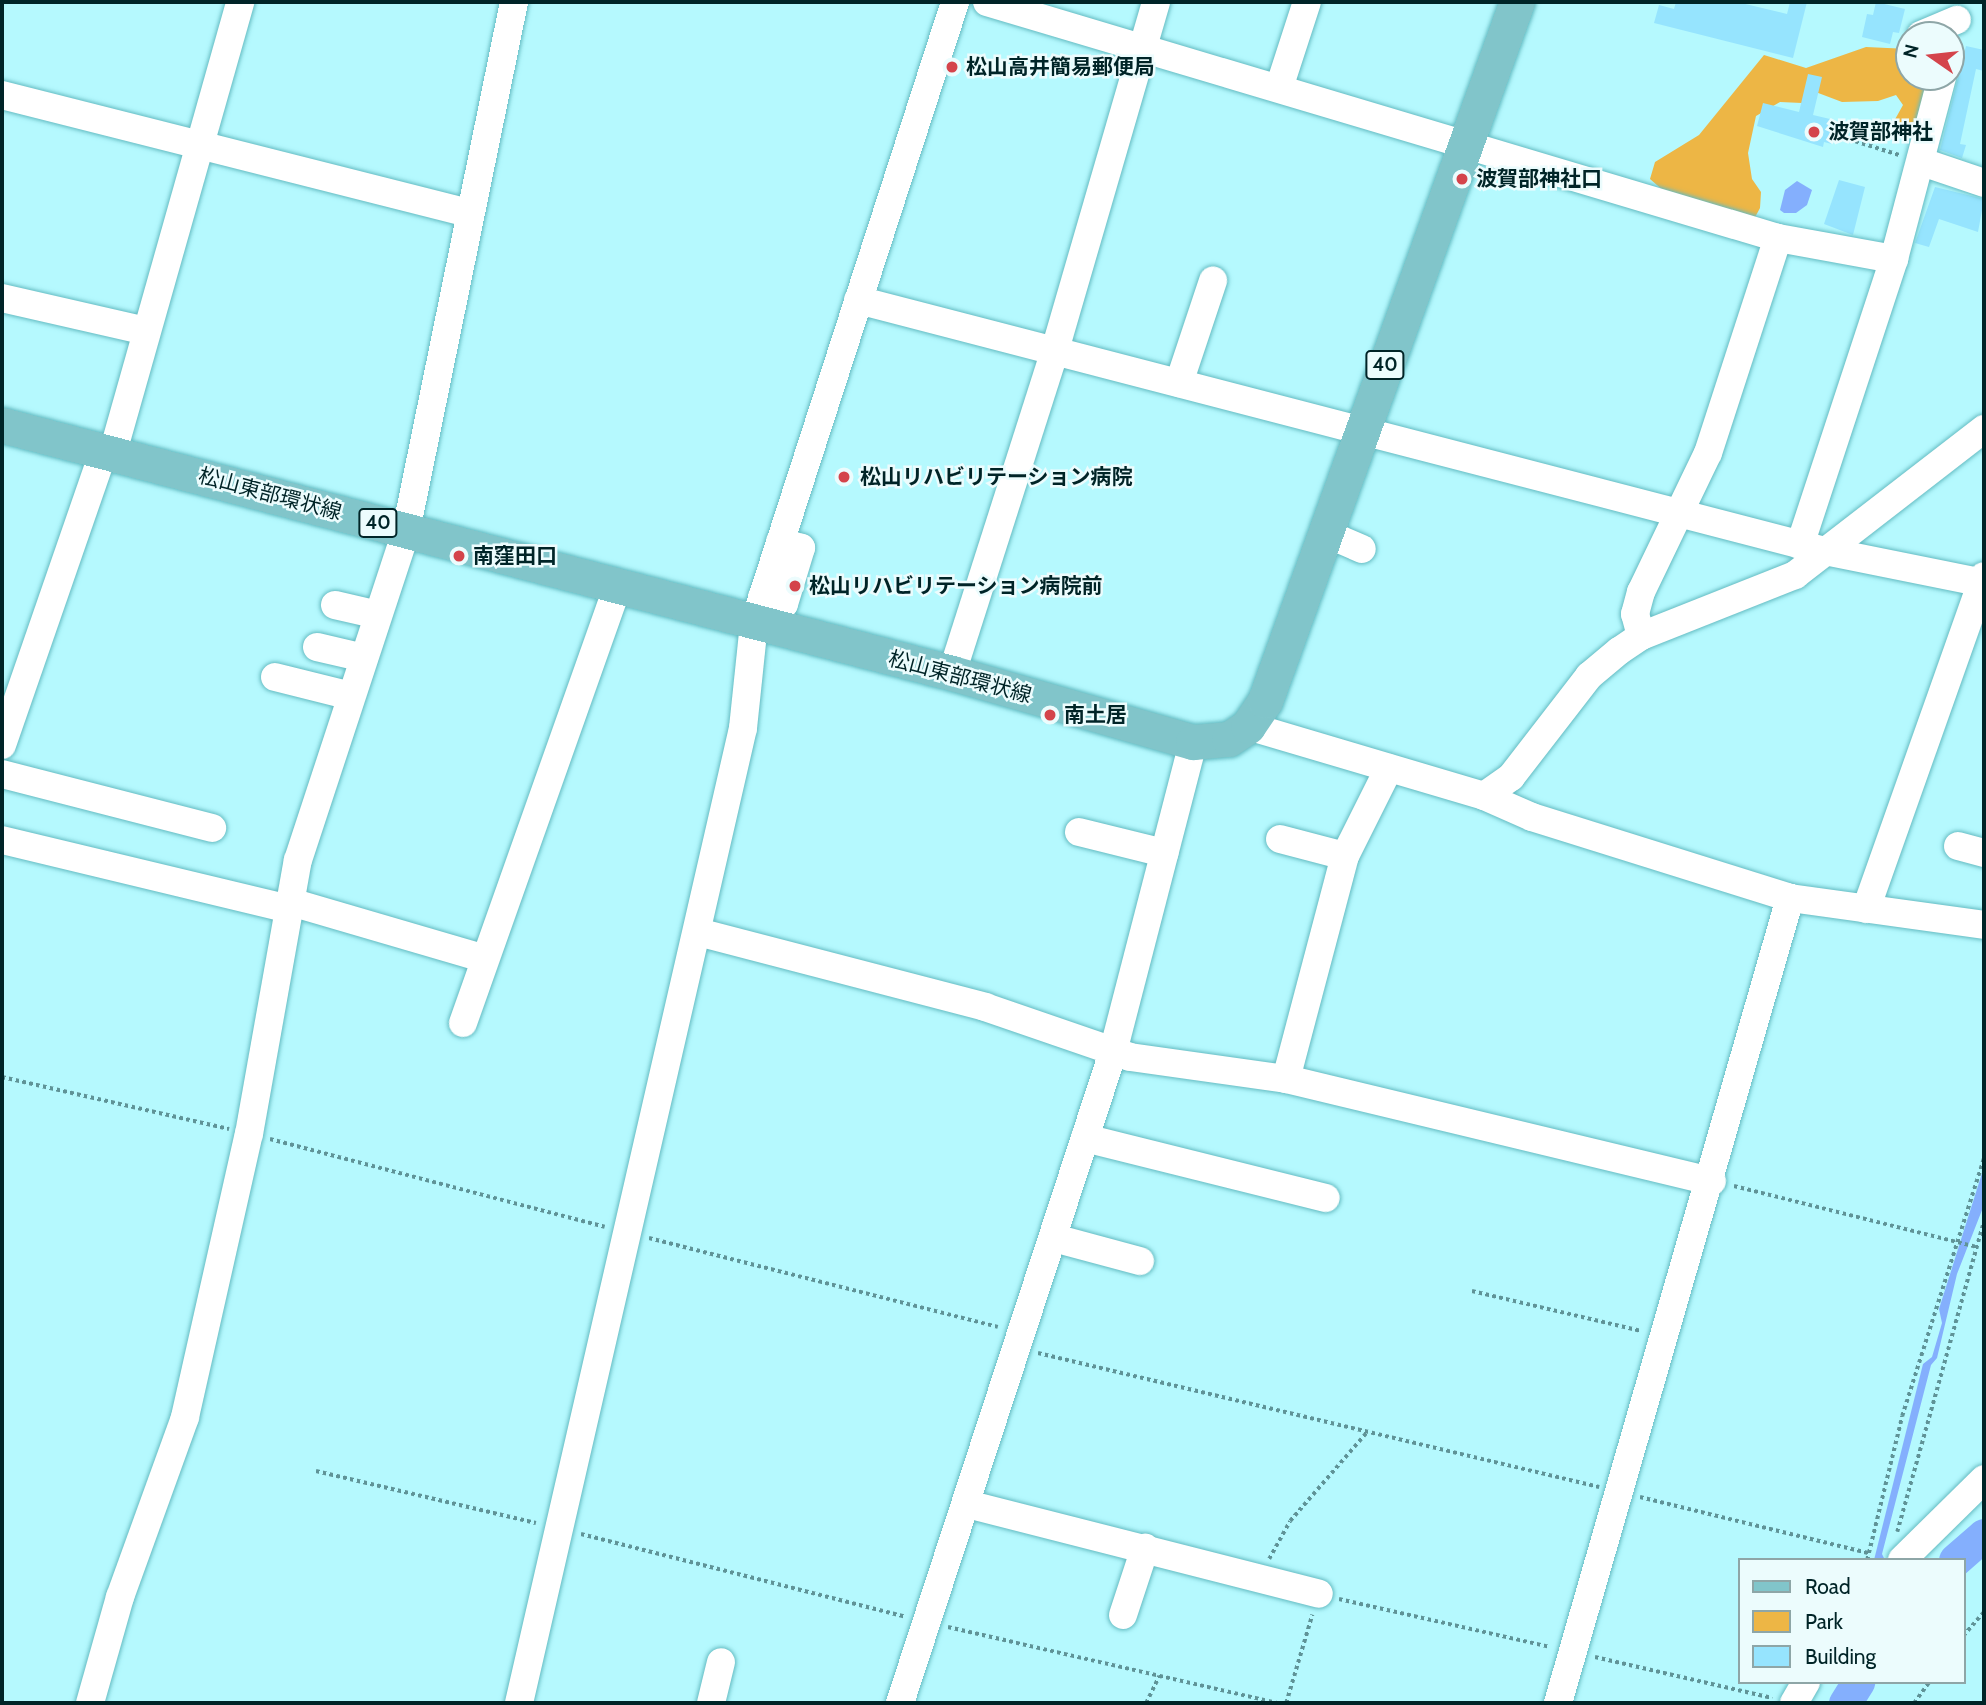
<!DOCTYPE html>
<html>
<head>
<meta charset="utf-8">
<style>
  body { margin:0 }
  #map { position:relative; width:1986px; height:1705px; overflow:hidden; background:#b5f9fe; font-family:Cabin,"Noto Sans JP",sans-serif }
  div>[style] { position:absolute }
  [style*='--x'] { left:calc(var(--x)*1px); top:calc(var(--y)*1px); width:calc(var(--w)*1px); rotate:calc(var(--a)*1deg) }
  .green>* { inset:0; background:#edb645 }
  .water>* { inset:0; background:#84affd }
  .river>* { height:33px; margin:-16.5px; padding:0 16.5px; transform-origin:16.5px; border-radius:16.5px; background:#84affd }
  .building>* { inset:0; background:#96e4fe }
  .path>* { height:3.5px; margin-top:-1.75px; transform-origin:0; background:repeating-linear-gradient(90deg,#5f9397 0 3.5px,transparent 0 7px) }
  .roads { filter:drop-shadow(0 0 2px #64bbc2) drop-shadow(0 0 2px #64bbc2) }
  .minor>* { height:28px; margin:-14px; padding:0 14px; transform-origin:14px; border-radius:14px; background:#fff }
  .major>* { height:35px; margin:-17.5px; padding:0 17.5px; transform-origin:17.5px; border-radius:17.5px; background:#81c5ca }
  .dots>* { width:19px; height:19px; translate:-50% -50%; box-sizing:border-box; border:4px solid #ecfcfd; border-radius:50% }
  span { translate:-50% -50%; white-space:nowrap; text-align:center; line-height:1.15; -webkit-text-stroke:5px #ecfcfd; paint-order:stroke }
  .shield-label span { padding:2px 5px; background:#ecfcfd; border:2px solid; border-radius:5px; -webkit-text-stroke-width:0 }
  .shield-label { font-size:19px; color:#002427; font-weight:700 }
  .poi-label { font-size:21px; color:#002427; font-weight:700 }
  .left { translate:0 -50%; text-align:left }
  .street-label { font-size:21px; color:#002427 }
  .frame { position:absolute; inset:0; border:4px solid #002427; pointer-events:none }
  .legend { position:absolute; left:1738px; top:1558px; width:228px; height:126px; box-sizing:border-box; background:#ecfcfd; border:2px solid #8ea6a7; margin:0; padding:9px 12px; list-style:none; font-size:21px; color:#002427 }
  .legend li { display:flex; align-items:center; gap:14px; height:35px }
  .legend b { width:35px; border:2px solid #8ea6a7 }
  .north { position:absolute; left:1895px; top:21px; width:70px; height:70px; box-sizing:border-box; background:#ecfcfd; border:2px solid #8ea6a7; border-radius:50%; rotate:284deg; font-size:19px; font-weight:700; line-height:28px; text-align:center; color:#002427 }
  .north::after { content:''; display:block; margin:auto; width:24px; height:32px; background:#d4444b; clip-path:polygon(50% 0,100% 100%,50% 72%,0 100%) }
</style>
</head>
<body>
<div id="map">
  <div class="green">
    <i style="clip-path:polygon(1866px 47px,1909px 49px,1909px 77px,1934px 77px,1914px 138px,1895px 130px,1893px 123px,1903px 105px,1896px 95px,1878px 101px,1842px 102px,1813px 91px,1802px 103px,1780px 102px,1756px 116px,1748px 153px,1752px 179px,1761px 192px,1760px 208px,1753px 221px,1673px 199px,1650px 179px,1655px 162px,1699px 135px,1764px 55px,1806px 68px)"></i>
  </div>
  <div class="water">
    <i style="clip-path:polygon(1797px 181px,1812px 190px,1807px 205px,1796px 213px,1784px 213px,1780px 210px,1785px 190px)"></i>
    <i style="clip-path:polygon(1984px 1167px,1984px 1205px,1957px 1274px,1937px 1358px,1931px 1365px,1882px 1554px,1885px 1560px,1874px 1560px,1923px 1364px,1932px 1357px,1942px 1323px,1939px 1309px)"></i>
  </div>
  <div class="river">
    <i style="--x:1955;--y:1560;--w:38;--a:-41"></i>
    <i style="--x:1845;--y:1703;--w:25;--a:-58"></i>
  </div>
  <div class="building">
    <i style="clip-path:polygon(1676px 2px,1737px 2px,1787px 14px,1790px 2px,1807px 2px,1793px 58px,1654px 23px,1659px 5px,1674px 9px)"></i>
    <i style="clip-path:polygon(1876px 2px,1905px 9px,1899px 33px,1893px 32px,1890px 44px,1862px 37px,1867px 14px,1873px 15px)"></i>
    <i style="clip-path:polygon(1966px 46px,1984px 50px,1984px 71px,1976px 69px,1960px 144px,1966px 145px,1962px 158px,1940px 150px)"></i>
    <i style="clip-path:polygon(1808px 74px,1822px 77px,1813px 115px,1830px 119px,1828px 126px,1836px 128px,1832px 144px,1824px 142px,1823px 147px,1757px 126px,1763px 103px,1799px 112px)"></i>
    <i style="clip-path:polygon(1839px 180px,1865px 187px,1853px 235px,1824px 224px)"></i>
    <i style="clip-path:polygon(1935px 187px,1984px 199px,1978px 232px,1939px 219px,1929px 247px,1915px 243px)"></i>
  </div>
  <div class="path">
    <i style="--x:1842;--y:137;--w:60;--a:17.5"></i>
    <i style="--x:2;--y:1077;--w:233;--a:12.9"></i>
    <i style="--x:270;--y:1139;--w:346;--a:14.7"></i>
    <i style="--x:1734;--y:1186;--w:250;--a:14.1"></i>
    <i style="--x:649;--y:1238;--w:360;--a:14.3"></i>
    <i style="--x:1472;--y:1291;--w:174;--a:13.3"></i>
    <i style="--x:1038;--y:1353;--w:577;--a:13.43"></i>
    <i style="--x:316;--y:1471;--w:226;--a:13.3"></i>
    <i style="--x:1640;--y:1497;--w:235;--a:13.8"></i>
    <i style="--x:1897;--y:1532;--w:323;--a:-74.4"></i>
    <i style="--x:581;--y:1534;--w:335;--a:14.3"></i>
    <i style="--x:1269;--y:1559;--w:43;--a:-61.1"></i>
    <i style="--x:1290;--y:1521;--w:118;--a:-49.1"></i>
    <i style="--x:1867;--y:1560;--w:148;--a:-76.3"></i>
    <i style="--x:1902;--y:1416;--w:271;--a:-72.4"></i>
    <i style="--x:1339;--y:1599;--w:216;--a:12.8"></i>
    <i style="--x:948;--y:1627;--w:337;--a:13"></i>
    <i style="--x:1963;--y:1636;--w:32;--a:-49"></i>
    <i style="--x:1595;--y:1657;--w:182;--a:13"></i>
    <i style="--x:1146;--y:1703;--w:30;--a:-64"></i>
    <i style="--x:1286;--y:1703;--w:92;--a:-73.5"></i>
    <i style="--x:1914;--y:1703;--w:26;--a:-54"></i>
  </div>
  <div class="roads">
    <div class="minor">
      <i style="--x:987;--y:2;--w:825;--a:16.61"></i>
      <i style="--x:1778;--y:238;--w:118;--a:10.3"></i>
      <i style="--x:1921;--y:35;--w:39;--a:-23"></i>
      <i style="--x:1279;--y:88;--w:90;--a:-72"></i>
      <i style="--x:2;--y:95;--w:483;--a:14.2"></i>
      <i style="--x:1922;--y:162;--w:65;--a:18.7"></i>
      <i style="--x:2;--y:298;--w:148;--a:12.9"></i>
      <i style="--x:858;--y:300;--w:999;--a:14.55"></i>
      <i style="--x:1825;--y:551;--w:162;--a:11.4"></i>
      <i style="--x:1179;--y:383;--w:108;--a:-71.6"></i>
      <i style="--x:113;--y:452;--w:468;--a:-74.2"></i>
      <i style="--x:1325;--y:533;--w:40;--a:23.4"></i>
      <i style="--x:1800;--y:545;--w:301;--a:-71.8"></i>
      <i style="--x:1894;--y:259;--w:188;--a:-75.2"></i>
      <i style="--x:762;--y:597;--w:23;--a:18"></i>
      <i style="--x:784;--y:604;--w:59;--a:-73.1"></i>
      <i style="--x:801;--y:548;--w:22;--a:-162"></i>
      <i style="--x:335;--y:605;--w:44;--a:13.1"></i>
      <i style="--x:1641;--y:636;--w:23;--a:-105"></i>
      <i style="--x:1635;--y:614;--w:23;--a:-75"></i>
      <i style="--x:1641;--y:592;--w:154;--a:-64.3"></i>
      <i style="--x:1708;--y:453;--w:226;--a:-72"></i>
      <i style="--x:317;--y:647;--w:48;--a:13.2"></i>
      <i style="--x:952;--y:673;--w:339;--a:-72.3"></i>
      <i style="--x:1055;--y:350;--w:362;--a:-73.8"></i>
      <i style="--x:275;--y:677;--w:78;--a:14"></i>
      <i style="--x:1248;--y:726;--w:246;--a:16.5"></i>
      <i style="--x:1484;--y:796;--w:52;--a:23.6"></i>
      <i style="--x:1532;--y:817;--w:270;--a:17.4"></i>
      <i style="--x:1790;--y:898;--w:196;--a:7.9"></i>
      <i style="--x:2;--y:745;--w:312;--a:-70.9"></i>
      <i style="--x:2;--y:774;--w:217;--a:14.4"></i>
      <i style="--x:1484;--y:796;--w:33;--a:-35"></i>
      <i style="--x:1511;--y:777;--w:128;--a:-52.3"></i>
      <i style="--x:1589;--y:676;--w:39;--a:-40"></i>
      <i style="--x:1619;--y:651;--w:27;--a:-34"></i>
      <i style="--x:1641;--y:636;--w:166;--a:-21.6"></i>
      <i style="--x:1795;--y:575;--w:239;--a:-37.7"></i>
      <i style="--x:1079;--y:832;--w:88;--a:13.9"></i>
      <i style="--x:1280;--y:839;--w:67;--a:14.7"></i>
      <i style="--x:2;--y:840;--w:296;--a:13.5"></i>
      <i style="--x:1958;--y:846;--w:27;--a:15"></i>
      <i style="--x:291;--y:902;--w:200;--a:16.3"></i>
      <i style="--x:1866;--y:909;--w:353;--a:-70.5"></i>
      <i style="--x:698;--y:932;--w:297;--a:14.6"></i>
      <i style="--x:985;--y:1007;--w:153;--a:19"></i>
      <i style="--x:1130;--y:1057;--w:158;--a:8"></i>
      <i style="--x:1286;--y:1079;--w:438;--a:13.5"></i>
      <i style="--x:463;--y:1023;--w:462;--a:-70.5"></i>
      <i style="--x:1286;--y:1079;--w:231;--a:-75.2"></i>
      <i style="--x:1345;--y:856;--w:98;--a:-63.4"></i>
      <i style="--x:1085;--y:1138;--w:248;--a:14"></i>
      <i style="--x:1054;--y:1238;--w:89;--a:15"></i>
      <i style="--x:967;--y:1504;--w:363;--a:14.3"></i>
      <i style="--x:1902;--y:1560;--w:115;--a:-44.6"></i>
      <i style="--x:1123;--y:1615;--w:71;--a:-71.8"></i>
      <i style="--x:90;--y:1703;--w:110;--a:-74.2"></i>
      <i style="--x:120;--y:1597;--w:191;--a:-70.1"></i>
      <i style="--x:185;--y:1417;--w:290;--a:-77.3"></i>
      <i style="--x:249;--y:1134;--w:278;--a:-79.9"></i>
      <i style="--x:298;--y:860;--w:346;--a:-71.8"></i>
      <i style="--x:406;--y:531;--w:540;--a:-78.46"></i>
      <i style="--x:519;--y:1703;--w:1000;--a:-77.06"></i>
      <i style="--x:743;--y:728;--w:106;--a:-84"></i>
      <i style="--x:754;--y:623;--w:653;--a:-72.06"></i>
      <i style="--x:711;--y:1703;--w:42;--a:-76.3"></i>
      <i style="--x:900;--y:1703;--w:685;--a:-71.88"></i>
      <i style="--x:1113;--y:1052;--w:320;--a:-75.5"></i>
      <i style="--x:1558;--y:1703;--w:838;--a:-73.92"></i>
      <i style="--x:1794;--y:1703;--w:24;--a:-60"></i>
    </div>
    <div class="major">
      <i style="--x:2;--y:425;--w:982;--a:14.63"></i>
      <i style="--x:952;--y:673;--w:251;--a:16"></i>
      <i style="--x:1193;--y:742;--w:36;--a:-5"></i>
      <i style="--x:1229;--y:739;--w:23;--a:-34"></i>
      <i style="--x:1248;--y:726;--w:30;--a:-56"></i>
      <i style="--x:1265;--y:701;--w:743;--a:-70.18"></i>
    </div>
  </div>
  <div class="dots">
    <i style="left:952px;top:67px;background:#d4444b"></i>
    <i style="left:1814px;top:132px;background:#d4444b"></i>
    <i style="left:1462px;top:179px;background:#d4444b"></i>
    <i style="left:844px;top:477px;background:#d4444b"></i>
    <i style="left:459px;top:556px;background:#d4444b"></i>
    <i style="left:795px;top:586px;background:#d4444b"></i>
    <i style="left:1050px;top:715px;background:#d4444b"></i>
  </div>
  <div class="shield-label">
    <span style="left:1385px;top:365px">40</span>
    <span style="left:378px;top:523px">40</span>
  </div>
  <div class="poi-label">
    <span class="left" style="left:966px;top:67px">松山高井簡易郵便局</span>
    <span class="left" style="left:1828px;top:132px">波賀部神社</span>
    <span class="left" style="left:1476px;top:179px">波賀部神社口</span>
    <span class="left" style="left:860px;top:477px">松山リハビリテーション病院</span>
    <span class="left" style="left:473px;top:556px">南窪田口</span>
    <span class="left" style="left:809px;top:586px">松山リハビリテーション病院前</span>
    <span class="left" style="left:1064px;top:715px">南土居</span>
  </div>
  <div class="street-label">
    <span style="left:270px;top:494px;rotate:15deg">松山東部環状線</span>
    <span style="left:960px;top:677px;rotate:15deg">松山東部環状線</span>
  </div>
  <div class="frame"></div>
  <ul class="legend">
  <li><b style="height:9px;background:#81c5ca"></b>Road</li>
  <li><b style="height:19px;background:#edb645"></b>Park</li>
  <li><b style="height:19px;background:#96e4fe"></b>Building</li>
  </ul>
  <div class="north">N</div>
</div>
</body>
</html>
